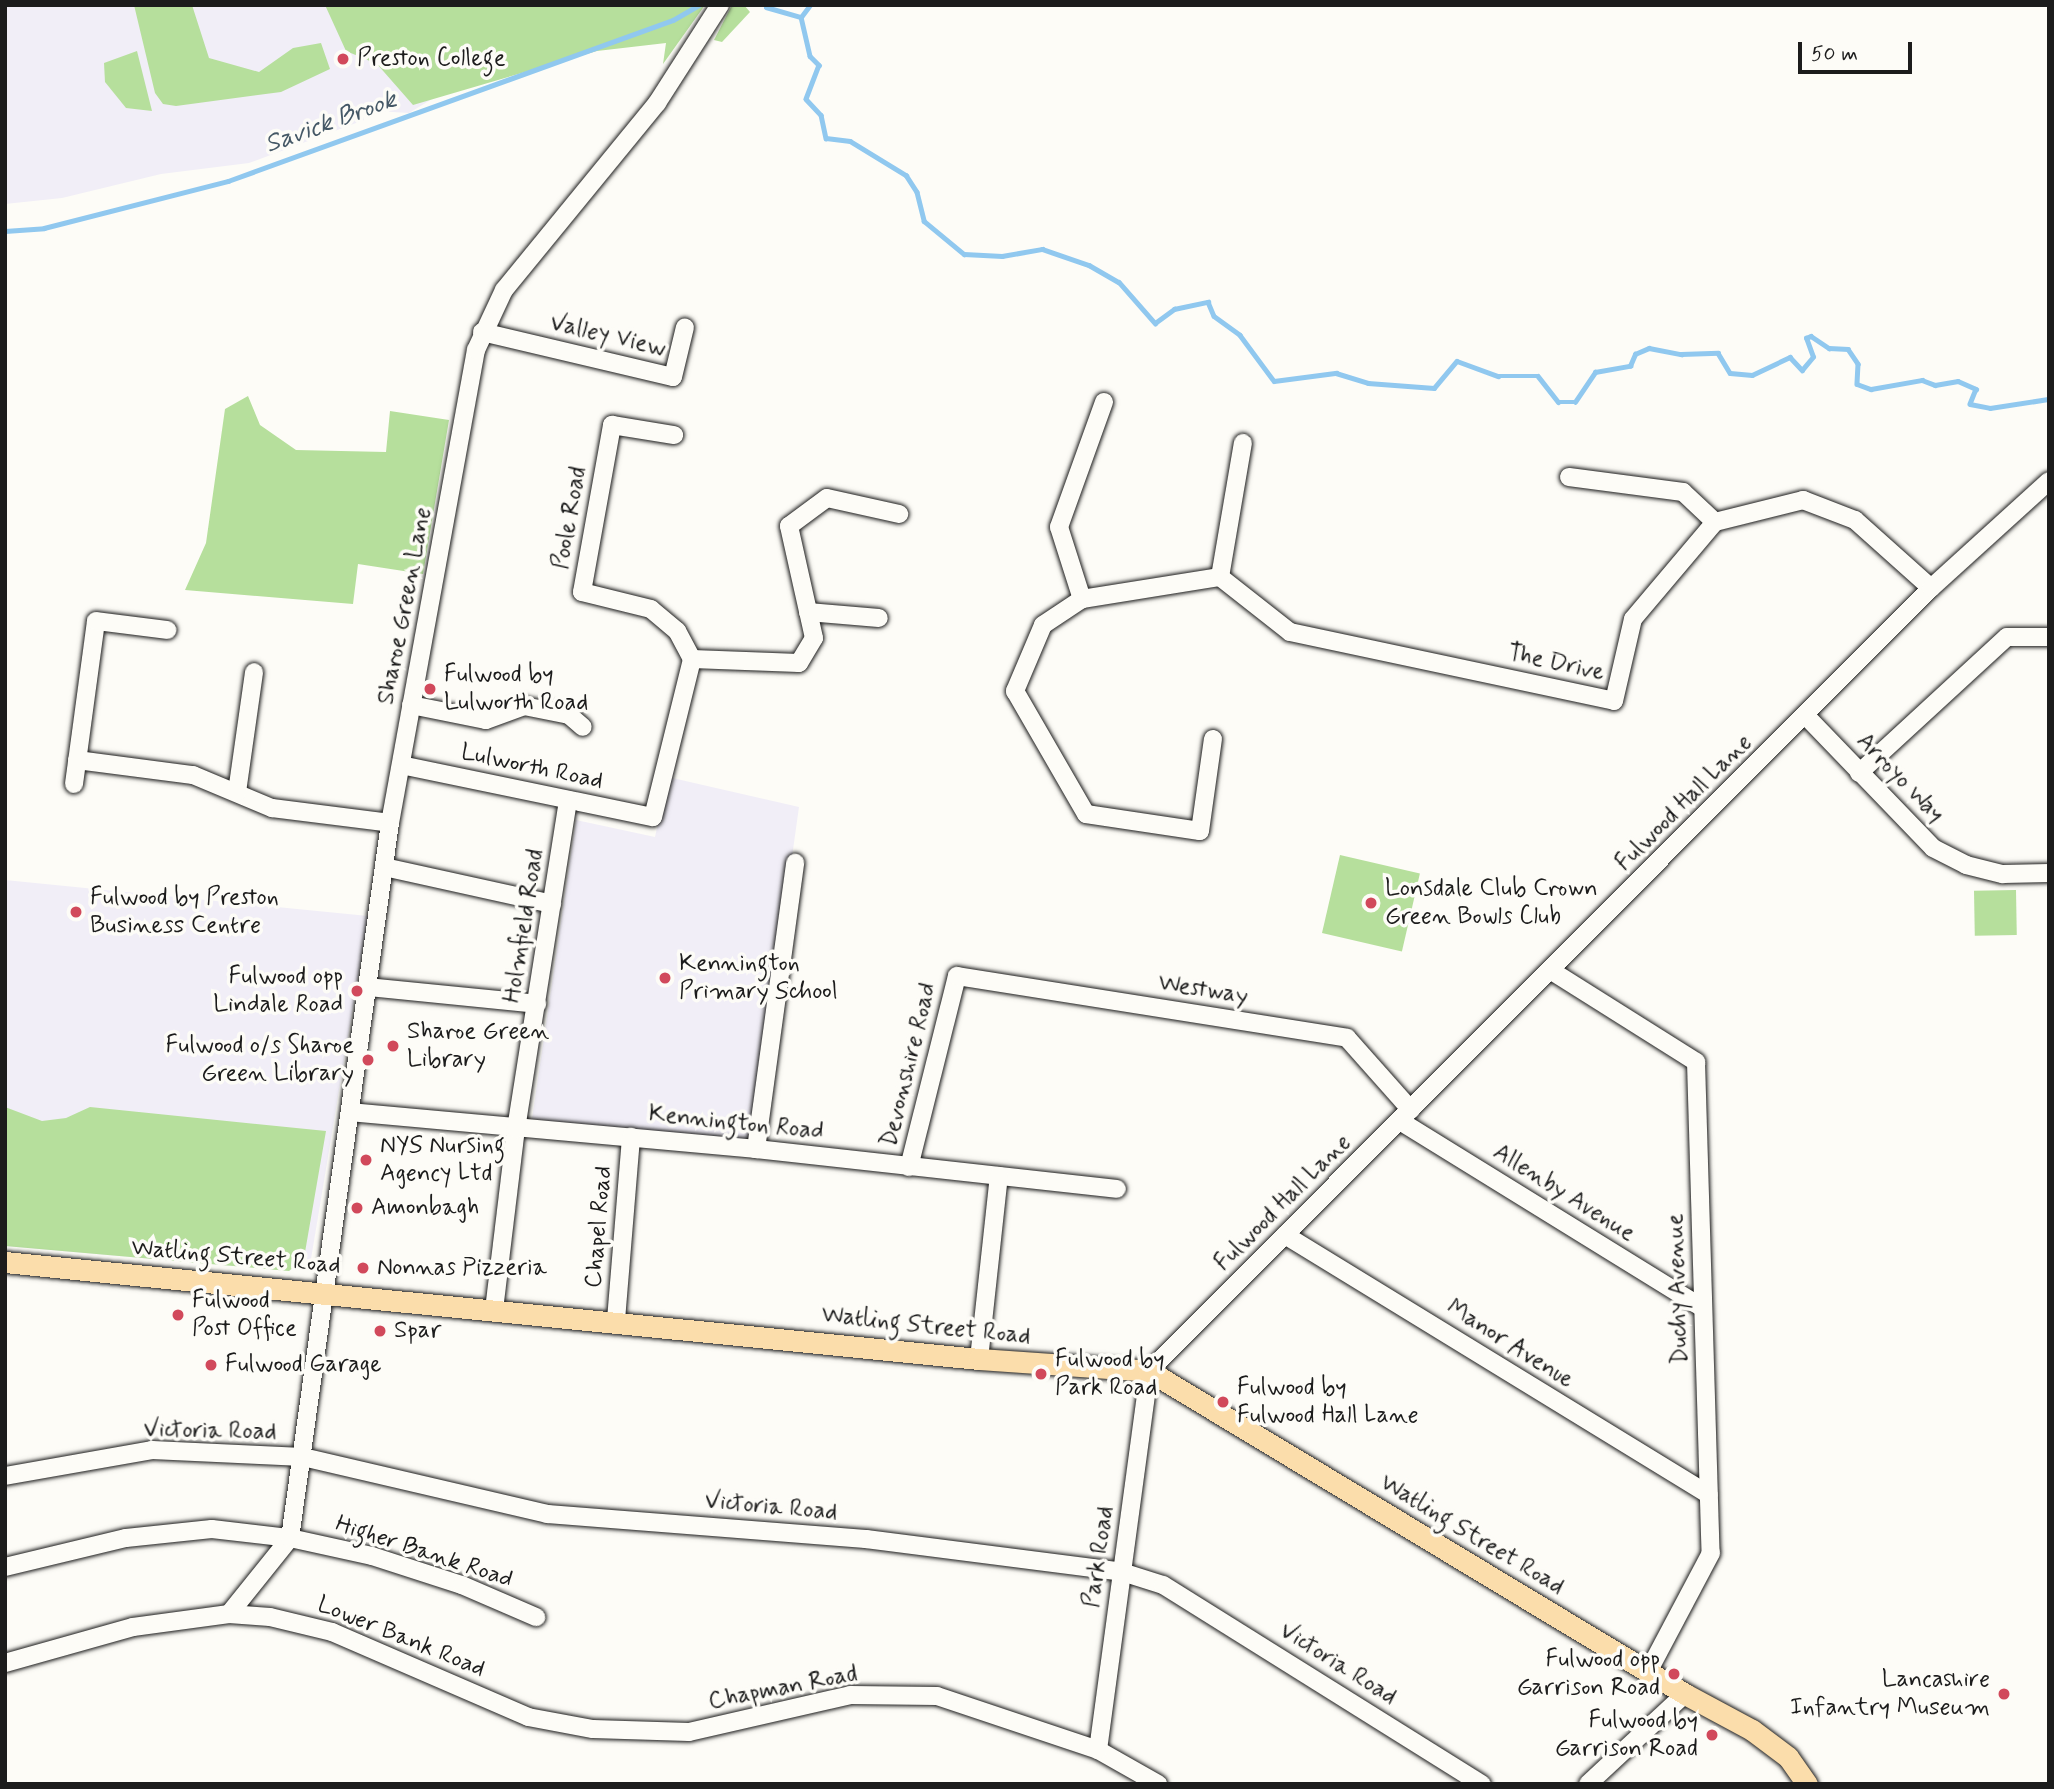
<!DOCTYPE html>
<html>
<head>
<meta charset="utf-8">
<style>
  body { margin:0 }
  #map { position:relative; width:2054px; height:1789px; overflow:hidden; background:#fdfcf7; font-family:Mynerve,sans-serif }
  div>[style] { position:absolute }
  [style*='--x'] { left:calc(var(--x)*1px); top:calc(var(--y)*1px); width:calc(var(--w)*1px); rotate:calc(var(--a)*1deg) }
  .built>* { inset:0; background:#f1eef7 }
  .green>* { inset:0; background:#b6df9c; transform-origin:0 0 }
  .stream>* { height:4.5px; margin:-2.25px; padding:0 2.25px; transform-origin:2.25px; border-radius:2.25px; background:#90c8ef }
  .roads { filter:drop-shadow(0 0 2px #1c1c1c) drop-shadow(0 0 2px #1c1c1c) }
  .minor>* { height:18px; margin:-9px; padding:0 9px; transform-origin:9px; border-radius:9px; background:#fdfcf7 }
  .major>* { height:21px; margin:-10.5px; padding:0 10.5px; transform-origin:10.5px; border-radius:10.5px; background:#fbddab }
  .dots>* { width:19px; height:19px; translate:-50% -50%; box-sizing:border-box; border:4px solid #fdfcf7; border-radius:50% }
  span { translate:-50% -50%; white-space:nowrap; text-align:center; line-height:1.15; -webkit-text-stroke:7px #fdfcf7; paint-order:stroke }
  .poi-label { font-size:24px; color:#1c1c1c }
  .left { translate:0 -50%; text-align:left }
  .right { translate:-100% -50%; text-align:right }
  .street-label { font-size:24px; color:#1c1c1c }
  .water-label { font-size:26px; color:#455866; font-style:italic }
  .frame { position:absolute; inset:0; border:7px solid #1c1c1c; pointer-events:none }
  .scale { position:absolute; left:1798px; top:42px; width:114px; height:32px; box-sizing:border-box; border:4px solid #1c1c1c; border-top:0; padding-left:9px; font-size:21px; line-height:24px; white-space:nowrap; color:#1c1c1c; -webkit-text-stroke:5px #fdfcf7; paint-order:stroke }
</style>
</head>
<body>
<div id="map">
  <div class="built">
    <i style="clip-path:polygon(5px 5px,685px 5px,437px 96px,409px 113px,361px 110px,364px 120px,249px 163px,161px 174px,62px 198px,5px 204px)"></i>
    <i style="clip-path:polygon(668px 777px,799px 807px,752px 1142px,532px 1119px,576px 820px,655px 837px)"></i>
    <i style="clip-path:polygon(5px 880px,368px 916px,311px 1259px,289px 1271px,5px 1246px)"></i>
  </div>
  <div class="green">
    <i style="clip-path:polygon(134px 5px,192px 5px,209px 58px,259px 72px,293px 48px,321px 43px,330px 69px,281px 92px,176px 106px,163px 104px,155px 93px)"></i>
    <i style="clip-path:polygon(325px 5px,705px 5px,663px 64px,666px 43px,597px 51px,413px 105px,377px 64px,346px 51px)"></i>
    <i style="clip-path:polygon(732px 5px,744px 5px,750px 12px,722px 42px,714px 40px)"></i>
    <i style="clip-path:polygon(137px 51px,152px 111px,126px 108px,105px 82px,104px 63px)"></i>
    <i style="clip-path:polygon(248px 396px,260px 425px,296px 450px,386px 452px,390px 411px,449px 420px,423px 574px,358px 564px,353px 604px,185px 590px,206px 543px,225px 409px)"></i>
    <i style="left:1340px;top:855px;width:82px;height:80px;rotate:13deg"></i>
    <i style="left:2016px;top:890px;width:45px;height:42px;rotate:89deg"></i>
    <i style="clip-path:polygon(5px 1107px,42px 1121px,66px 1118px,90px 1107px,326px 1131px,304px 1258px,289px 1271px,5px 1246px)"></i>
  </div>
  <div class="stream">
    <i style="--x:766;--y:7;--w:36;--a:16"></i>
    <i style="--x:801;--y:17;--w:15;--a:-53"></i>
    <i style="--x:801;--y:17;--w:40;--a:77"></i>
    <i style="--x:810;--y:56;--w:13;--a:45"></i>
    <i style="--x:819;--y:65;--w:36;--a:111"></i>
    <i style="--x:806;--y:99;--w:22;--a:47"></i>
    <i style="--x:821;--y:115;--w:24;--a:78"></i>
    <i style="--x:826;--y:138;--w:24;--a:7"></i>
    <i style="--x:850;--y:141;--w:66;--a:31.3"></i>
    <i style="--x:906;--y:175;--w:20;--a:57"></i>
    <i style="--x:917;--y:192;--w:30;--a:76"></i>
    <i style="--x:924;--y:221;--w:52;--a:39.5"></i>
    <i style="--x:964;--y:254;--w:38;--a:3"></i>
    <i style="--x:1002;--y:256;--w:41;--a:-9.9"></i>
    <i style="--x:1042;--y:249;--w:50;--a:18.8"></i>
    <i style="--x:1089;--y:265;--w:34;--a:30"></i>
    <i style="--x:1119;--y:282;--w:55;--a:48.7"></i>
    <i style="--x:1155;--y:323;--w:24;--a:-36"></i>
    <i style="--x:1174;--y:309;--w:35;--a:-12"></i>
    <i style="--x:1208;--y:302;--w:15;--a:67"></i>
    <i style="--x:1214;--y:316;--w:32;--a:36"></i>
    <i style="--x:1240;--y:335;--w:57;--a:53.5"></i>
    <i style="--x:1274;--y:381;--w:63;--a:-7.4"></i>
    <i style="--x:1336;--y:373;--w:34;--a:17"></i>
    <i style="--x:1368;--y:383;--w:66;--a:4.3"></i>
    <i style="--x:1434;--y:388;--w:35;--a:-50"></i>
    <i style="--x:1457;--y:361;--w:44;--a:20.1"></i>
    <i style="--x:1498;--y:376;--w:40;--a:0"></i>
    <i style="--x:1538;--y:376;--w:33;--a:52"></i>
    <i style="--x:1558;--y:402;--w:17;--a:0"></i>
    <i style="--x:1575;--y:402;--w:36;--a:-56"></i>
    <i style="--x:1595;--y:372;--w:36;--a:-10"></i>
    <i style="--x:1630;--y:366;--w:13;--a:-67"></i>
    <i style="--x:1635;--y:354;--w:15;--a:-23"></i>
    <i style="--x:1649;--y:348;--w:33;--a:11"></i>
    <i style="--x:1681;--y:354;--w:37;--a:-2"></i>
    <i style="--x:1718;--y:353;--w:23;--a:59"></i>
    <i style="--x:1730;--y:373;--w:22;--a:5"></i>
    <i style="--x:1752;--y:375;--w:42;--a:-25.3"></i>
    <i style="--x:1790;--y:357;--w:18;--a:47"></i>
    <i style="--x:1802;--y:370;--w:17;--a:-50"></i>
    <i style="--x:1813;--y:357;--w:20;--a:-110"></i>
    <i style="--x:1806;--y:338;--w:5;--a:-22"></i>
    <i style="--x:1811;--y:336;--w:22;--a:34"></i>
    <i style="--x:1829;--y:348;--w:19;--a:3"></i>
    <i style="--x:1848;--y:349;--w:18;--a:56"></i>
    <i style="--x:1858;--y:364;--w:20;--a:93"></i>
    <i style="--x:1857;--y:384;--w:15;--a:20"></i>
    <i style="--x:1871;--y:389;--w:52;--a:-10"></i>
    <i style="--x:1922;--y:380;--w:14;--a:21"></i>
    <i style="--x:1935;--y:385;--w:23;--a:-10"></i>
    <i style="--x:1958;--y:381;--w:20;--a:24"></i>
    <i style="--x:1976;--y:389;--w:16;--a:112"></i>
    <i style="--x:1970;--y:404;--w:20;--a:11"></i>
    <i style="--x:1990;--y:408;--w:60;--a:-8.7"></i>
    <i style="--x:5;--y:231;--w:39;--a:-4"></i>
    <i style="--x:44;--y:228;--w:190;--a:-14.3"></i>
    <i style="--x:228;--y:181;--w:473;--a:-19.9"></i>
    <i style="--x:673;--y:20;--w:30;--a:-30"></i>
  </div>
  <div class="roads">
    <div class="minor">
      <i style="--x:482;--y:332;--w:196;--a:13.3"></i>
      <i style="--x:673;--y:377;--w:51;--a:-76.5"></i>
      <i style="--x:1104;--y:402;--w:133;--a:109.8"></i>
      <i style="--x:1059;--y:527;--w:76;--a:72.3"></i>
      <i style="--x:1082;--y:599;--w:140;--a:-9.1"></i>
      <i style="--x:1220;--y:577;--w:89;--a:38.2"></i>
      <i style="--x:1290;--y:632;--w:331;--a:12"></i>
      <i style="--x:1614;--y:701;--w:84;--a:-77"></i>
      <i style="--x:1633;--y:619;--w:127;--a:-49.8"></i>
      <i style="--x:1715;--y:522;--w:91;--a:-14"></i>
      <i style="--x:1803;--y:500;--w:56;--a:21"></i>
      <i style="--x:1855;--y:520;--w:102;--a:41.8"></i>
      <i style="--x:1569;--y:477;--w:115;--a:7.5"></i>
      <i style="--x:1683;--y:492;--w:44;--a:43.2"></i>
      <i style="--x:1220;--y:577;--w:136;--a:-80.3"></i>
      <i style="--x:1082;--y:599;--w:47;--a:146.3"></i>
      <i style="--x:1043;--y:625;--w:72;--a:113"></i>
      <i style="--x:1015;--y:691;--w:142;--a:60"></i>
      <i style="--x:1086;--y:814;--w:115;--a:8.5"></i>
      <i style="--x:1200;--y:831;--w:93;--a:-82"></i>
      <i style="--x:808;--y:612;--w:71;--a:4.8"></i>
      <i style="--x:692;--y:659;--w:107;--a:2.1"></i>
      <i style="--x:799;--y:663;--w:29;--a:-59"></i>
      <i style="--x:814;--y:638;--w:115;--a:-102.6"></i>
      <i style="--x:789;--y:526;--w:47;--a:-36.4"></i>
      <i style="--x:827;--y:498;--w:74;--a:12.5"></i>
      <i style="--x:411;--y:705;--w:76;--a:11.3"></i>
      <i style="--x:486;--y:720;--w:40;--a:-20.2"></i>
      <i style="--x:524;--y:706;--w:46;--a:11.3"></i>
      <i style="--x:569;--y:715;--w:18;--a:41"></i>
      <i style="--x:1806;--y:716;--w:183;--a:46.1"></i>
      <i style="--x:1933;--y:848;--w:37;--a:27"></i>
      <i style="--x:1966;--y:865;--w:38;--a:14"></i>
      <i style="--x:2003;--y:874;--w:46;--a:-1.2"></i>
      <i style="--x:77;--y:760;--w:117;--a:7.4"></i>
      <i style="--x:193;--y:775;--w:86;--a:22.7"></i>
      <i style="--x:272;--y:808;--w:119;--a:7.2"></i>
      <i style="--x:401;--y:765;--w:257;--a:11.7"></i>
      <i style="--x:653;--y:817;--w:163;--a:-76.1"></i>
      <i style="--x:692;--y:659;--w:32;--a:-118"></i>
      <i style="--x:677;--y:631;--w:34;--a:-140"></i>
      <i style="--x:651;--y:609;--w:71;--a:-166.2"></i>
      <i style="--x:582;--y:592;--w:170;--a:-79.8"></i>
      <i style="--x:612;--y:425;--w:63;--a:9.2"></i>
      <i style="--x:1859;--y:773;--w:201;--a:-42.6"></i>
      <i style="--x:2007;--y:637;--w:42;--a:0"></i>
      <i style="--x:74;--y:784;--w:164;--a:-82.3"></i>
      <i style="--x:96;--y:621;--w:72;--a:7.2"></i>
      <i style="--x:237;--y:792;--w:121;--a:-81.9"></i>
      <i style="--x:384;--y:867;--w:172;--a:12.4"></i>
      <i style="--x:1550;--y:970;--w:173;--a:32.2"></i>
      <i style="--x:1696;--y:1062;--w:491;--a:88.3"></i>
      <i style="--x:1711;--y:1553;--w:135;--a:117.9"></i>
      <i style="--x:368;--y:987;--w:170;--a:5.7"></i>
      <i style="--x:350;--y:1112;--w:408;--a:5.2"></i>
      <i style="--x:756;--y:1149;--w:363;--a:6.3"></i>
      <i style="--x:1400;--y:1121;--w:356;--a:31.7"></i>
      <i style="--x:756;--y:1149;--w:289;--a:-82.2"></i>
      <i style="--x:909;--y:1167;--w:197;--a:-75.9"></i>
      <i style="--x:957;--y:976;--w:395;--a:9"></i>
      <i style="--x:1347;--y:1038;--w:96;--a:48.4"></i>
      <i style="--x:1285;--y:1235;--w:497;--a:31.5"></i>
      <i style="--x:494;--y:1310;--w:182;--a:-83.1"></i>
      <i style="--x:516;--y:1129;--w:333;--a:-81"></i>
      <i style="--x:616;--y:1320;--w:184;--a:-85.3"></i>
      <i style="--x:979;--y:1359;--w:184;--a:-83.8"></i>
      <i style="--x:5;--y:1476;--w:149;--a:-10"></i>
      <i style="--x:152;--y:1450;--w:151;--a:2.7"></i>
      <i style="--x:303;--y:1457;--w:251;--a:13.1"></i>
      <i style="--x:547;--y:1514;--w:320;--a:4.5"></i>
      <i style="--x:866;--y:1539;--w:258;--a:7.3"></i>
      <i style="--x:1122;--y:1572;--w:43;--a:17.6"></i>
      <i style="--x:1163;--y:1585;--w:376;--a:32"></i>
      <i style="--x:5;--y:1567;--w:124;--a:-13.5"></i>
      <i style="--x:126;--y:1538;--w:86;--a:-6"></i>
      <i style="--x:212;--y:1529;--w:79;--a:6.6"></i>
      <i style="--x:290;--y:1538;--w:84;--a:12.4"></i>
      <i style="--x:372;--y:1556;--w:95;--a:17.9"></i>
      <i style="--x:462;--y:1585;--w:81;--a:23.4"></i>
      <i style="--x:229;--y:1614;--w:97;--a:-51.2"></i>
      <i style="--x:290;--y:1538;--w:722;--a:-82.04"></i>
      <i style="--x:390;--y:823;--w:481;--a:-79.7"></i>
      <i style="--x:476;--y:350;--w:66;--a:-65"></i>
      <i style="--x:504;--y:290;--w:242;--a:-50.7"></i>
      <i style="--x:657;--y:103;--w:117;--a:-57.3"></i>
      <i style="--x:5;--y:1663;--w:133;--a:-15.7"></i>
      <i style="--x:133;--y:1627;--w:97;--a:-7.7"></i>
      <i style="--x:229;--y:1614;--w:41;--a:4.2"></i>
      <i style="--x:270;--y:1617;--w:64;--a:13.6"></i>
      <i style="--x:332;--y:1632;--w:214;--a:23.4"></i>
      <i style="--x:528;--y:1717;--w:66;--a:10.5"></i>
      <i style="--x:593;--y:1729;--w:96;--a:1.8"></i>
      <i style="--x:689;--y:1732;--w:165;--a:-12.9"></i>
      <i style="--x:850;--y:1695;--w:87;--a:0.7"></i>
      <i style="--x:937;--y:1696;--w:170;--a:18.5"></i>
      <i style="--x:1098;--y:1750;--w:69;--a:29.5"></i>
      <i style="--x:1098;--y:1750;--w:382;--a:-82.3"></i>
      <i style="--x:1149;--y:1371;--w:1107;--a:-45.04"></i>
      <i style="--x:1931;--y:588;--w:159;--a:-42.2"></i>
      <i style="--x:1588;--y:1784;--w:132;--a:-42.9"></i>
    </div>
    <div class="major">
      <i style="--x:5;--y:1262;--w:979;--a:5.69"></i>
      <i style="--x:979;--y:1359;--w:170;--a:4"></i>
      <i style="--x:1149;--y:1371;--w:626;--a:31.07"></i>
      <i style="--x:1685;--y:1694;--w:76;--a:28.2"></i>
      <i style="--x:1752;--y:1730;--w:45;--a:36.9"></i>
      <i style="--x:1788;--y:1757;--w:33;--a:55"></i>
    </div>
  </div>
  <div class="dots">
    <i style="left:343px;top:59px;background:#d1495b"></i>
    <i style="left:430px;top:689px;background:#d1495b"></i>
    <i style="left:1371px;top:903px;background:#d1495b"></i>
    <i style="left:76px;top:912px;background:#d1495b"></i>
    <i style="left:665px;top:978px;background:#d1495b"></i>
    <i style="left:357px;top:991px;background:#d1495b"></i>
    <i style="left:393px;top:1046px;background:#d1495b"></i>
    <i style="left:368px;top:1060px;background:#d1495b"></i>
    <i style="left:366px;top:1160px;background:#d1495b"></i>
    <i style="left:357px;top:1208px;background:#d1495b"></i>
    <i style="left:363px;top:1268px;background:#d1495b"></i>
    <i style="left:178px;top:1315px;background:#d1495b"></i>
    <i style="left:380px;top:1331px;background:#d1495b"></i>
    <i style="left:211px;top:1365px;background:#d1495b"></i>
    <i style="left:1041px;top:1374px;background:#d1495b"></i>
    <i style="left:1223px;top:1402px;background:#d1495b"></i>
    <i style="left:1674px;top:1674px;background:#d1495b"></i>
    <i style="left:2004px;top:1694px;background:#d1495b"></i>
    <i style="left:1712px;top:1735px;background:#d1495b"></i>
  </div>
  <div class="poi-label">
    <span class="left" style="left:357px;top:59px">Preston College</span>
    <span class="left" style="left:444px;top:689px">Fulwood by<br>Lulworth Road</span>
    <span class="left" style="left:1385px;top:903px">Lonsdale Club Crown<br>Green Bowls Club</span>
    <span class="left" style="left:90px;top:912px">Fulwood by Preston<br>Business Centre</span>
    <span class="left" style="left:679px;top:978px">Kennington<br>Primary School</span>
    <span class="right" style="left:343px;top:991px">Fulwood opp<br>Lindale Road</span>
    <span class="left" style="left:407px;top:1046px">Sharoe Green<br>Library</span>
    <span class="right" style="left:354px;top:1060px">Fulwood o/s Sharoe<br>Green Library</span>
    <span class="left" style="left:380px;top:1160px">NYS Nursing<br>Agency Ltd</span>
    <span class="left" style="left:371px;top:1208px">Amonbagh</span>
    <span class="left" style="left:377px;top:1268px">Nonnas Pizzeria</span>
    <span class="left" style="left:192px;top:1315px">Fulwood<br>Post Office</span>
    <span class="left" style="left:394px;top:1331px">Spar</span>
    <span class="left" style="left:1055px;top:1374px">Fulwood by<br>Park Road</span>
    <span class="left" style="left:225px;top:1365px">Fulwood Garage</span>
    <span class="left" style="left:1237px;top:1402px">Fulwood by<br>Fulwood Hall Lane</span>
    <span class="right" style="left:1660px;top:1674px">Fulwood opp<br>Garrison Road</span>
    <span class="right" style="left:1990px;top:1694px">Lancashire<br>Infantry Museum</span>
    <span class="right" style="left:1698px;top:1735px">Fulwood by<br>Garrison Road</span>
  </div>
  <div class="street-label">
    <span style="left:608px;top:336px;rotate:13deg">Valley View</span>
    <span style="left:570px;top:518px;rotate:-80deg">Poole Road</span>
    <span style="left:405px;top:606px;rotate:-79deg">Sharoe Green Lane</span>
    <span style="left:1556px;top:663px;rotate:12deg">The Drive</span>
    <span style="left:532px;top:767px;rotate:12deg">Lulworth Road</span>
    <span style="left:1900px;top:778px;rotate:46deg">Arroyo Way</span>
    <span style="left:1684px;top:803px;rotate:-45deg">Fulwood Hall Lane</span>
    <span style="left:524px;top:926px;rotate:-81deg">Holmfield Road</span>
    <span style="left:1203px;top:990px;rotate:9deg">Westway</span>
    <span style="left:909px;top:1065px;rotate:-76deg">Devonshire Road</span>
    <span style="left:736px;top:1123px;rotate:6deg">Kennington Road</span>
    <span style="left:1564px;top:1193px;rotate:32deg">Allenby Avenue</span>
    <span style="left:1283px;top:1203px;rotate:-45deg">Fulwood Hall Lane</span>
    <span style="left:599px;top:1227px;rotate:-85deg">Chapel Road</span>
    <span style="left:236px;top:1257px;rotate:5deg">Watling Street Road</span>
    <span style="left:1678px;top:1289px;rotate:-92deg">Duchy Avenue</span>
    <span style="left:926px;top:1326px;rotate:6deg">Watling Street Road</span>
    <span style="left:1510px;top:1344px;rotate:32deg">Manor Avenue</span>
    <span style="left:210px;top:1431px;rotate:1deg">Victoria Road</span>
    <span style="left:771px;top:1507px;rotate:5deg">Victoria Road</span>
    <span style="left:1472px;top:1535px;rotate:31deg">Watling Street Road</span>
    <span style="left:424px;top:1552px;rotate:18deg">Higher Bank Road</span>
    <span style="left:1099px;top:1557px;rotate:-82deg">Park Road</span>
    <span style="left:401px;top:1637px;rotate:22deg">Lower Bank Road</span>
    <span style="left:1338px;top:1664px;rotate:32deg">Victoria Road</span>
    <span style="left:783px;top:1688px;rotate:-11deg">Chapman Road</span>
  </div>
  <div class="water-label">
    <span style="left:331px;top:123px;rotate:-20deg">Savick Brook</span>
  </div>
  <div class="frame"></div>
  <div class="scale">50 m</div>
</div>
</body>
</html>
